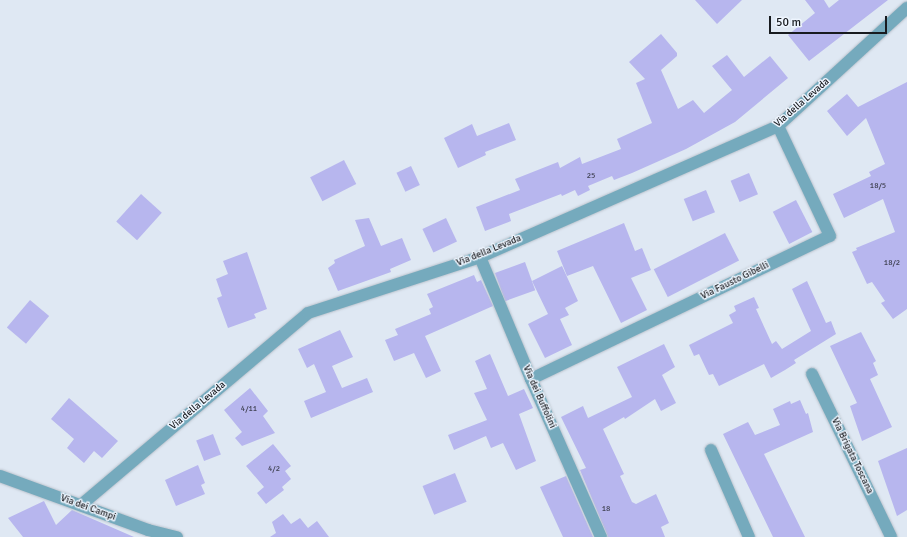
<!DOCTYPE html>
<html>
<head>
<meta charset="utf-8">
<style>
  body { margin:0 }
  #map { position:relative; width:907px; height:537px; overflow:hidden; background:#dfe8f3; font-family:Signika,sans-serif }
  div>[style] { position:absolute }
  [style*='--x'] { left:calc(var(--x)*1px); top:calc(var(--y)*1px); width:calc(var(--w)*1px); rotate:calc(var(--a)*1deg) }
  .building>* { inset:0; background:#b7b6ee; transform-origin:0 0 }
  .roads { filter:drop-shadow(0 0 1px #bbc3cd) drop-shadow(0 0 1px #bbc3cd) }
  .minor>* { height:12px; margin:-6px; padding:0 6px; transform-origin:6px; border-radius:6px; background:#75aabd }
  span { translate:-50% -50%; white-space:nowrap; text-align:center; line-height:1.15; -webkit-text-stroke:3px #eef5fe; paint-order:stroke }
  .number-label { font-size:8px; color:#404253 }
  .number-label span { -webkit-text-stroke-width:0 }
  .street-label { font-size:10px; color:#181b1f }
  .scale { position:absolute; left:769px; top:16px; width:118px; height:18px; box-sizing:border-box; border:2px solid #181b1f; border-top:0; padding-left:5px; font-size:12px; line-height:14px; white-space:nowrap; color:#181b1f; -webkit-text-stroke:3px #eef5fe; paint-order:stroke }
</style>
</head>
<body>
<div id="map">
  <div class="building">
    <i style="clip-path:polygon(695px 0,742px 0,717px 24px)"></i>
    <i style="clip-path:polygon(805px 0,824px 0,829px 8px,839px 0,888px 0,809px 61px,788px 35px,815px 13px)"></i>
    <i style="clip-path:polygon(661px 34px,677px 53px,677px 56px,661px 70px,678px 109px,693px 100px,704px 113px,732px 90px,712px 66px,727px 55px,744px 77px,770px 56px,788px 78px,735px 122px,686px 149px,632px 173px,614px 180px,612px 176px,588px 186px,590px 190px,578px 196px,575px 190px,562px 196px,561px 194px,509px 214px,511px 221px,485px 231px,476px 207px,520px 190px,515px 179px,558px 162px,560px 168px,580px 157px,582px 164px,621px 149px,617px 139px,652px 123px,636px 83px,645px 79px,629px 62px)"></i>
    <i style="clip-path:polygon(907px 82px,907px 309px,893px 319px,881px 303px,885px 301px,872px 282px,867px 284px,852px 252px,857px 250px,856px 248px,895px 232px,883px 199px,844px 218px,833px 194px,871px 176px,869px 172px,885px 164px,866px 118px,847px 136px,827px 111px,847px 94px,858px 107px)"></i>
    <i style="clip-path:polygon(509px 123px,516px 140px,485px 152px,486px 155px,458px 168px,444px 138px,472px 124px,477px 136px)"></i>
    <i style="left:344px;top:160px;width:27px;height:38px;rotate:63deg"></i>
    <i style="left:411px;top:166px;width:21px;height:16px;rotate:65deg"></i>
    <i style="left:749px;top:173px;width:23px;height:20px;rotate:67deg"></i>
    <i style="left:706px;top:190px;width:24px;height:24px;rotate:68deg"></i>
    <i style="left:141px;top:194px;width:28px;height:37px;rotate:42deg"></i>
    <i style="left:796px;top:200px;width:36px;height:26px;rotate:63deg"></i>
    <i style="clip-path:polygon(369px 218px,381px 246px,402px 238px,411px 260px,390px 269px,391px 272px,338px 291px,328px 268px,335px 263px,334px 260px,365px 246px,355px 220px)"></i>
    <i style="left:446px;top:218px;width:26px;height:26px;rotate:65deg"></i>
    <i style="clip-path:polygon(624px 223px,635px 251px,642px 248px,651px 270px,631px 278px,647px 310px,621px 323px,593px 266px,567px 276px,557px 251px)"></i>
    <i style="left:725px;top:233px;width:31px;height:80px;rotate:63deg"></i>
    <i style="clip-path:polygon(247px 252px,267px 309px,254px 314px,256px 318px,228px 328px,217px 298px,222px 296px,216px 279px,228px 274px,223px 261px)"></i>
    <i style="left:525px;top:262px;width:30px;height:32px;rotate:70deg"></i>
    <i style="clip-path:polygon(562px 266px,578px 301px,565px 308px,569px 315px,560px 319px,572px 345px,545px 358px,528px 324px,548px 314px,532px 281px)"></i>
    <i style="clip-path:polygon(474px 275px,477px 282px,481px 280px,493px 306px,425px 336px,441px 371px,426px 378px,414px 353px,394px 361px,385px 340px,398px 335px,395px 329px,431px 314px,429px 309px,433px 307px,427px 294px)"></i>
    <i style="clip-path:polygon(807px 281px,826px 323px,831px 321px,836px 334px,794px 360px,796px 363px,785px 370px,771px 378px,764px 364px,719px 386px,713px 374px,709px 375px,699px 354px,694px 356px,689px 345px,733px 323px,729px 315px,736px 311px,734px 306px,754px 297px,759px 308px,756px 309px,772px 344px,776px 341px,782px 349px,811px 331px,792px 289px)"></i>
    <i style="left:30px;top:300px;width:25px;height:36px;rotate:40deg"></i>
    <i style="clip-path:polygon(340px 330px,353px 357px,332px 366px,342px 388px,367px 378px,373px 392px,311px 418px,304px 401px,326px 392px,314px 364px,307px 368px,298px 349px)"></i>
    <i style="clip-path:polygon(861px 332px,876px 361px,873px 363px,878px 375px,870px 379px,892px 427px,862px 441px,850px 406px,857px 403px,830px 346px)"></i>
    <i style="clip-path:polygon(664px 344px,675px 367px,662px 375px,676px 403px,661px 411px,655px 399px,625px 419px,624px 417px,603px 429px,624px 474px,620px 476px,632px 502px,636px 504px,656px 494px,669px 523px,661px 527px,665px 537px,608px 537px,580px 470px,586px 468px,561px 417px,583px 406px,588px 418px,632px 397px,617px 367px)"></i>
    <i style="clip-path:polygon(490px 354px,508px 396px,524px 389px,533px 408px,519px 414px,536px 461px,516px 470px,503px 443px,491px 448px,486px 436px,454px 450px,448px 435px,487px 420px,474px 393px,487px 389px,475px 361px)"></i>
    <i style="clip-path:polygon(250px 388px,268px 411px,263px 416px,275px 433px,242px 446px,235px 438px,242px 432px,224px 410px)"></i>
    <i style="clip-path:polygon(69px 398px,118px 441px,102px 458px,94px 451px,84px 463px,67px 448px,74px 439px,51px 419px)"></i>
    <i style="clip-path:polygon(800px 400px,806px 414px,808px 413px,813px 432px,764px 454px,805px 537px,773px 537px,723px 434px,748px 422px,755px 435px,780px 425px,773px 409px,790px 401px,791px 404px)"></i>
    <i style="left:213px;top:434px;width:22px;height:18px;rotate:69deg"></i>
    <i style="clip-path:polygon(273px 444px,291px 466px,285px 471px,291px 479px,282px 487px,284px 490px,266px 504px,257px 493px,264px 487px,246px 466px)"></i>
    <i style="clip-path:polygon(907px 448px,907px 510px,897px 516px,878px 461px)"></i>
    <i style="clip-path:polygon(198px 465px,205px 483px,201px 485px,205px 494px,176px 506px,165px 480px)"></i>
    <i style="left:455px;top:473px;width:31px;height:35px;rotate:68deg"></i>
    <i style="clip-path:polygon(566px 476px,593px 537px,563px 537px,540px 487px)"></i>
    <i style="clip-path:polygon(44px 501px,56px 525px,72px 510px,134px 537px,23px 537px,8px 518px)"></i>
    <i style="clip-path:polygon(283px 514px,291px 524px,300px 518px,308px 528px,317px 521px,329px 537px,270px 537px,276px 533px,272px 522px)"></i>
  </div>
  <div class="roads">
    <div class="minor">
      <i style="--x:480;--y:257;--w:132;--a:67.3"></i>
      <i style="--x:531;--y:379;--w:173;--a:66.1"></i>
      <i style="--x:812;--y:374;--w:181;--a:64.1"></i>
      <i style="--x:531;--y:379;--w:331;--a:-25.6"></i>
      <i style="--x:830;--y:236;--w:122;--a:-115.3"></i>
      <i style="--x:711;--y:450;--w:95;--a:66.4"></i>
      <i style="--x:0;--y:476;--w:158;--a:20"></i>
      <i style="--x:148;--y:530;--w:30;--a:14"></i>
      <i style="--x:81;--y:505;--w:297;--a:-40.2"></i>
      <i style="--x:308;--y:313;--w:181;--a:-18"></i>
      <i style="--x:480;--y:257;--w:326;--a:-23.7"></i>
      <i style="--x:778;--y:126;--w:175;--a:-42.5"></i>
    </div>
  </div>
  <div class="number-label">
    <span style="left:591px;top:176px">25</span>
    <span style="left:878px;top:186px">18/5</span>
    <span style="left:892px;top:263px">18/2</span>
    <span style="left:249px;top:409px">4/11</span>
    <span style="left:274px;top:469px">4/2</span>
    <span style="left:606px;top:509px">18</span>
  </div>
  <div class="street-label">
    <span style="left:802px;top:103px;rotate:-41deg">Via della Levada</span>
    <span style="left:489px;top:251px;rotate:-22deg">Via della Levada</span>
    <span style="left:735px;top:281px;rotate:-26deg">Via Fausto Gibelli</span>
    <span style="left:539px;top:397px;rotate:66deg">Via dei Buffolini</span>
    <span style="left:198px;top:406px;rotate:-40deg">Via della Levada</span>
    <span style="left:852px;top:456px;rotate:64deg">Via Brigata Toscana</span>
    <span style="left:88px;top:508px;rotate:20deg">Via dei Campi</span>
  </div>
  <div class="scale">50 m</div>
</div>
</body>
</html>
